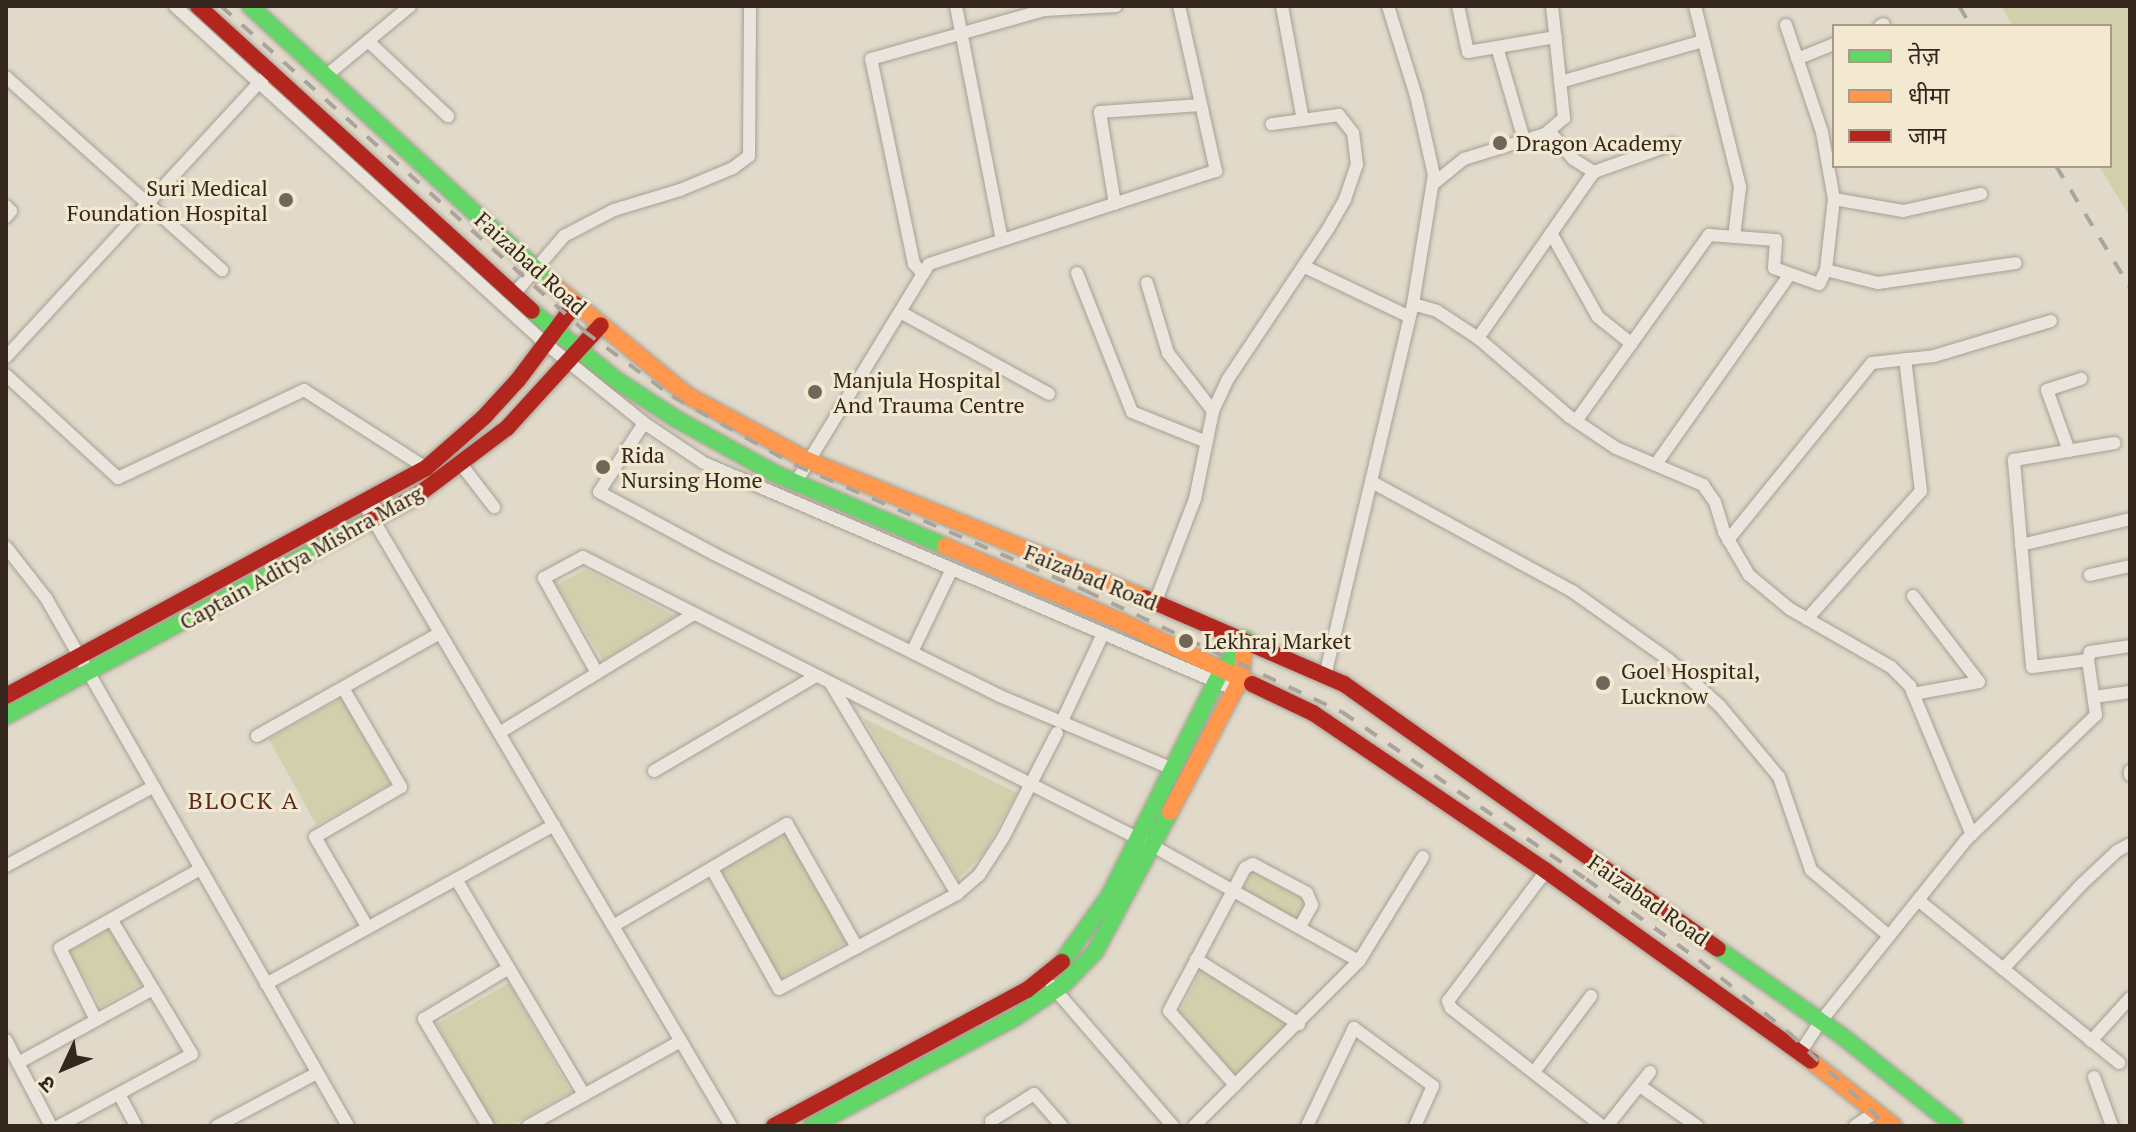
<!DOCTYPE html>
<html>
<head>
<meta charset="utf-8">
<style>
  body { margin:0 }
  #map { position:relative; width:2136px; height:1132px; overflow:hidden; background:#e1daca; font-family:"PT Serif","Noto Sans Devanagari",serif }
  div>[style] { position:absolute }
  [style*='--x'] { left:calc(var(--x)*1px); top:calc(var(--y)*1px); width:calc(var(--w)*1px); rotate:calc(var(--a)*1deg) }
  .green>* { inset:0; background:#d1d0ad; transform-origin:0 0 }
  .roads { filter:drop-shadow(0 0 2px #a69f94) drop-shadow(0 0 2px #a69f94) }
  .street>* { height:12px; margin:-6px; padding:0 6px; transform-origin:6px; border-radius:6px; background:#eae5dc }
  .fast>* { height:16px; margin:-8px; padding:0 8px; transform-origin:8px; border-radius:8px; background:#63d668 }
  .slow>* { height:16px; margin:-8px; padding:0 8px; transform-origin:8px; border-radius:8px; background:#ff974d }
  .jam>* { height:16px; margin:-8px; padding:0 8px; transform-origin:8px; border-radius:8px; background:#b3261e }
  .rail>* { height:4px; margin-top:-2px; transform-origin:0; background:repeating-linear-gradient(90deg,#a9a49c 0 14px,transparent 0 28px) }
  .dots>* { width:22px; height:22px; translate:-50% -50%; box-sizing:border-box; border:4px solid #f3e8d0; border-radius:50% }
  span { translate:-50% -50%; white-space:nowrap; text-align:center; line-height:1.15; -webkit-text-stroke:6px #f3e8d0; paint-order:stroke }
  .poi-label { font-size:22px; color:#34271d }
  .left { translate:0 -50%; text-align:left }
  .right { translate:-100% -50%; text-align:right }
  .street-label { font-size:22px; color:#34271d }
  .neighbourhood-label { font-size:24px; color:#5e2a1f; letter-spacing:2px }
  .frame { position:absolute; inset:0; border:8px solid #34271d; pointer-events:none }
  .legend { position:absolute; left:1832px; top:24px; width:280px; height:144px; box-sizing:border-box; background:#f3e8d0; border:2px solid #a79b88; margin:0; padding:10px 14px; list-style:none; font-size:24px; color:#34271d }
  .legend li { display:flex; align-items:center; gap:16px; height:40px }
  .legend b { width:40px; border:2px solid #a79b88 }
  .north { position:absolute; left:24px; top:1028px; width:80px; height:80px; -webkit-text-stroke:6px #f3e8d0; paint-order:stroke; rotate:226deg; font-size:22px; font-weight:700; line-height:32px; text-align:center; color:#34271d }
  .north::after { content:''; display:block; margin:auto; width:28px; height:36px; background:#34271d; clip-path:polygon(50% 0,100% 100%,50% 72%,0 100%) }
</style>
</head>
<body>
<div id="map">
  <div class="green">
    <i style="clip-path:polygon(2001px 6px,2130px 6px,2130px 217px,2099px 166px,2110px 166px,2110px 26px,2013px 26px)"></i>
    <i style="clip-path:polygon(586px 569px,675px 616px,603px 660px,556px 585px)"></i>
    <i style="left:342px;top:698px;width:99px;height:84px;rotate:61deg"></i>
    <i style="clip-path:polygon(863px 718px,1017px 793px,984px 853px,958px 879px)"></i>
    <i style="left:786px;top:834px;width:124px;height:76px;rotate:61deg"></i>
    <i style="left:1252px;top:871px;width:63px;height:22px;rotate:29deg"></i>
    <i style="left:110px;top:928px;width:64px;height:47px;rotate:60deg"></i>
    <i style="clip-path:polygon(1202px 968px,1290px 1025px,1235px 1079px,1178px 1015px)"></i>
    <i style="clip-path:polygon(509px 983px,571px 1092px,511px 1126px,495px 1126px,437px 1024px)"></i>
  </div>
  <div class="roads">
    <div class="street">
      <i style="--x:175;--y:6;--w:500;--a:42.33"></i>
      <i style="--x:545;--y:343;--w:127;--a:38.9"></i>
      <i style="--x:644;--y:423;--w:72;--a:33.7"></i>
      <i style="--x:704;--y:463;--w:575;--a:23.13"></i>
      <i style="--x:956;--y:6;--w:238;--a:78.9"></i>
      <i style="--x:1282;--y:6;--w:116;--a:79.6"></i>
      <i style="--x:1458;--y:6;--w:47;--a:77.7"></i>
      <i style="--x:1468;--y:52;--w:89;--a:-9.7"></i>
      <i style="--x:1695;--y:6;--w:187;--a:76"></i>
      <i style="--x:1740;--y:187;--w:50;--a:96.8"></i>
      <i style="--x:1880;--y:26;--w:4;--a:-27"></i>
      <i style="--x:368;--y:41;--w:110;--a:43.2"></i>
      <i style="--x:1497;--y:47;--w:97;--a:73.8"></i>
      <i style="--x:1797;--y:59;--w:40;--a:-22"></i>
      <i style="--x:327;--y:75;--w:108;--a:-39.7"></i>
      <i style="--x:6;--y:77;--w:290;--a:41.8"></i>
      <i style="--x:1560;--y:82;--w:149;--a:-16"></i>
      <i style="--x:1549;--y:131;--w:37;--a:49"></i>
      <i style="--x:1573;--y:159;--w:25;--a:32"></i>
      <i style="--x:1594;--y:172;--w:84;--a:-19.5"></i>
      <i style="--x:1433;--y:184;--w:40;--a:-39"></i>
      <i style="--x:1464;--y:159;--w:85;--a:-17.2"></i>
      <i style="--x:1545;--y:134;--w:25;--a:-40"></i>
      <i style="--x:1564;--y:118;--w:113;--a:-96.1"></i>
      <i style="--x:1834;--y:199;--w:70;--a:9.9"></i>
      <i style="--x:1903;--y:211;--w:80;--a:-12.3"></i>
      <i style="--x:1115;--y:204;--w:93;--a:-99.3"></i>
      <i style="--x:1100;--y:112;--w:101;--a:-4"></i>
      <i style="--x:6;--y:206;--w:7;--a:45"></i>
      <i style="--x:11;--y:211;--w:8;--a:130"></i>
      <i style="--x:1551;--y:233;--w:96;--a:60.8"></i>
      <i style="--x:1598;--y:317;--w:43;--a:38.5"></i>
      <i style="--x:1305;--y:267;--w:116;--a:25.5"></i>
      <i style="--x:1826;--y:270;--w:54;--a:14"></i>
      <i style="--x:1878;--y:283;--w:139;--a:-8.2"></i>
      <i style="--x:1077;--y:273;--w:149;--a:68.4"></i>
      <i style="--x:1132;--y:412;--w:78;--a:21.9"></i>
      <i style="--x:923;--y:274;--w:13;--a:-132"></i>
      <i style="--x:914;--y:264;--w:209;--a:-101.8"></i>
      <i style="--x:871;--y:59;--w:180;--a:-15.8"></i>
      <i style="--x:1044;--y:10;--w:72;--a:-3.2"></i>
      <i style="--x:1147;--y:283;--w:73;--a:73.3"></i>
      <i style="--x:1168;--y:353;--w:73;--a:52.2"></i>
      <i style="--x:514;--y:294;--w:77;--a:-49.2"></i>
      <i style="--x:564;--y:236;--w:56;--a:-27.5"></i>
      <i style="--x:614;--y:210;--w:69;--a:-16.9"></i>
      <i style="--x:680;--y:190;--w:57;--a:-22.5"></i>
      <i style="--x:733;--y:168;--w:20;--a:-37"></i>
      <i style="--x:749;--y:156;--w:150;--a:-89.6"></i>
      <i style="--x:1413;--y:304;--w:25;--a:16"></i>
      <i style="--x:1437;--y:311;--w:49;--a:33.4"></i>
      <i style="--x:1478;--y:338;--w:121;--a:40.7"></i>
      <i style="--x:1570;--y:417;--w:55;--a:34"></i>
      <i style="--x:1616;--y:448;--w:95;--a:23"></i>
      <i style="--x:1703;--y:485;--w:21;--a:55"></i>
      <i style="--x:1715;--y:502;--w:31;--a:73"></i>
      <i style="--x:1724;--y:532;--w:50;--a:59.8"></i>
      <i style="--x:1749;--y:575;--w:53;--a:39.7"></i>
      <i style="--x:1790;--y:609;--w:116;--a:29.9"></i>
      <i style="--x:1891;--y:667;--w:27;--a:45"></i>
      <i style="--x:1910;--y:686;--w:161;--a:67.4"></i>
      <i style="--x:900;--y:312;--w:170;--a:28.8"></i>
      <i style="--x:1478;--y:338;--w:203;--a:-55.1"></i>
      <i style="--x:6;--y:357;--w:381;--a:-47.3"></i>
      <i style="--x:6;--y:375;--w:152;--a:42.6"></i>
      <i style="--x:118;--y:478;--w:206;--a:-25.3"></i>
      <i style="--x:304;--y:390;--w:145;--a:32.6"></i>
      <i style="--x:1576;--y:421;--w:229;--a:-54.4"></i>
      <i style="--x:1709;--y:235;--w:67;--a:4.3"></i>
      <i style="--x:1776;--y:240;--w:28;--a:94"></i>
      <i style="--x:1774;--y:268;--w:48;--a:19.6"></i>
      <i style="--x:1819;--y:284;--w:16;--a:-63"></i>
      <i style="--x:1826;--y:270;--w:71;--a:-83.6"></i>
      <i style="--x:1834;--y:199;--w:68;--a:-100.2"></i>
      <i style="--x:1822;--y:132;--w:113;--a:-108.6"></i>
      <i style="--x:644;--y:423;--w:82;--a:123.1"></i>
      <i style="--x:599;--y:492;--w:131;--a:28.3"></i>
      <i style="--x:714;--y:554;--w:319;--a:26.4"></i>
      <i style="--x:1000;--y:696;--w:188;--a:22.9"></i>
      <i style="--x:2069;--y:451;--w:65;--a:-109.8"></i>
      <i style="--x:2047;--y:390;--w:36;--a:-18"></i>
      <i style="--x:460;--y:463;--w:56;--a:52.3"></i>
      <i style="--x:1656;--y:464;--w:232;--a:-54.8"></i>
      <i style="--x:796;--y:482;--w:255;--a:-58.6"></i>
      <i style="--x:929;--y:264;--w:302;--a:-18"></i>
      <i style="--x:1216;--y:171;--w:169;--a:-102.6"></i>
      <i style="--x:1372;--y:482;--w:228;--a:28.6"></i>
      <i style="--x:1572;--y:591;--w:119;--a:35.4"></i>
      <i style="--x:1669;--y:660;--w:69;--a:42"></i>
      <i style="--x:1720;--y:706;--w:92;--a:50.3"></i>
      <i style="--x:1779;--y:777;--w:98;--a:71"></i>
      <i style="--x:1811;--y:870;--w:102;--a:40.2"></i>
      <i style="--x:364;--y:504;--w:722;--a:59.46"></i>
      <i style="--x:1728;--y:540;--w:228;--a:-50.9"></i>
      <i style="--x:1872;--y:363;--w:62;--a:-6.4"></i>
      <i style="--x:1934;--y:356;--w:122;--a:-16.7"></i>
      <i style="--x:2021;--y:545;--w:112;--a:-13.4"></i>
      <i style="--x:6;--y:547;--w:65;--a:51.9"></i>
      <i style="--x:46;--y:598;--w:608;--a:60.23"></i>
      <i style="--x:2090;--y:575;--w:41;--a:-12.7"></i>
      <i style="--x:1913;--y:596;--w:108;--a:52.5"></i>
      <i style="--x:1979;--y:682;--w:67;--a:169.7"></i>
      <i style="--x:1155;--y:603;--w:111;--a:-69"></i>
      <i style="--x:1195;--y:499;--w:90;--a:-78.4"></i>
      <i style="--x:1213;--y:411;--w:35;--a:-65"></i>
      <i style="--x:1228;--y:379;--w:180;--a:-56.3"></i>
      <i style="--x:1328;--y:229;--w:34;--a:-60"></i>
      <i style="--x:1345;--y:199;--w:36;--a:-71"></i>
      <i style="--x:1357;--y:165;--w:32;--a:-97"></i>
      <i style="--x:1353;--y:133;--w:23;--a:-128"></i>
      <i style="--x:1339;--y:115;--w:68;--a:172.3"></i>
      <i style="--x:1807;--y:619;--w:171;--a:-48.3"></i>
      <i style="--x:1921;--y:491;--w:133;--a:-96.9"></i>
      <i style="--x:912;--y:652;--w:92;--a:-64.3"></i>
      <i style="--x:2088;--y:660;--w:8;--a:-76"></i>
      <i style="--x:2090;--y:652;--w:40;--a:-8.5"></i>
      <i style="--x:597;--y:673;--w:109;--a:-119.2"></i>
      <i style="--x:544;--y:578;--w:44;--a:-28.3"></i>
      <i style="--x:583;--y:557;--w:639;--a:26.89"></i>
      <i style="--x:1153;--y:846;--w:236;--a:29.2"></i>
      <i style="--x:1325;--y:676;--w:382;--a:-76.7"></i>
      <i style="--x:1413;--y:304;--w:131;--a:-80.8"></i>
      <i style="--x:1434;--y:175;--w:81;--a:-102.8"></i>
      <i style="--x:1416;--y:96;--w:94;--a:-107.3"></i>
      <i style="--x:831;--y:684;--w:245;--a:59"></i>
      <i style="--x:343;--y:688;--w:115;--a:59.6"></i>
      <i style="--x:401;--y:787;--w:99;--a:149.8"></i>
      <i style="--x:315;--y:837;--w:105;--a:59.8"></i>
      <i style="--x:2094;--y:697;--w:36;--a:-8"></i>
      <i style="--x:1062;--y:721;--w:96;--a:-64.8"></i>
      <i style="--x:499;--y:733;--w:228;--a:-31.4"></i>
      <i style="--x:257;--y:736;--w:210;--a:-29.4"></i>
      <i style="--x:654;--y:771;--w:188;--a:-30.4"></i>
      <i style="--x:2130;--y:771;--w:4;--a:90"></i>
      <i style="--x:6;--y:866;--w:167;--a:-28.3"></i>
      <i style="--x:712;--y:869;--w:137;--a:60.8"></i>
      <i style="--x:779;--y:989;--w:202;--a:-28.1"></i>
      <i style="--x:957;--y:894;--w:29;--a:-41"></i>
      <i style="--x:979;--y:875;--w:44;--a:-57"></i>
      <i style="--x:1003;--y:838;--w:118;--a:-62.8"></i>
      <i style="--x:1546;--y:871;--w:163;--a:127"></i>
      <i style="--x:1448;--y:1001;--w:8;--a:67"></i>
      <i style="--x:1451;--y:1008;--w:192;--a:38"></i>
      <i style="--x:456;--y:879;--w:251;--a:59.3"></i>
      <i style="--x:1918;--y:900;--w:259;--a:39"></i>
      <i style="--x:613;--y:926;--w:202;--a:-30.4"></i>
      <i style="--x:787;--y:824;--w:142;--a:60.4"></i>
      <i style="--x:1196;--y:959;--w:122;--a:32.3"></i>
      <i style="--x:2003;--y:969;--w:116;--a:-47.1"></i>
      <i style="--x:2082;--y:884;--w:48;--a:-43.3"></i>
      <i style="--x:2117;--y:851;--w:15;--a:-28"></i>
      <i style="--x:266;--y:984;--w:329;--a:-28.9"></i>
      <i style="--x:1052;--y:986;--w:185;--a:49.2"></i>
      <i style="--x:96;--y:1020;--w:80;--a:-116.6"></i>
      <i style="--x:60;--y:948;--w:161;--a:-29.4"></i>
      <i style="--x:6;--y:1040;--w:97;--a:62.4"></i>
      <i style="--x:2091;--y:1041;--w:58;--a:-47.8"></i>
      <i style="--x:1800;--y:1053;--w:38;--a:-57"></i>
      <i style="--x:1821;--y:1021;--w:231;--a:-51.3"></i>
      <i style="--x:1965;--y:841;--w:182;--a:-43.9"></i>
      <i style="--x:2096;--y:715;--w:56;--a:-98.3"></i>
      <i style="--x:2088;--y:660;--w:56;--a:172.9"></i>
      <i style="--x:2032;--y:667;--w:208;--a:-95"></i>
      <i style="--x:2014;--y:460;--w:102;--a:-9.6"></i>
      <i style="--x:18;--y:1063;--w:154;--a:-28.7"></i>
      <i style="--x:1534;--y:1072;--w:95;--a:-53.1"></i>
      <i style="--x:2094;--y:1077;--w:52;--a:69.8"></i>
      <i style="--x:1235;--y:1085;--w:99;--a:-131.7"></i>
      <i style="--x:1169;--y:1011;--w:162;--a:-62"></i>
      <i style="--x:1245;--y:868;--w:9;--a:-27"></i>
      <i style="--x:1253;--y:864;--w:61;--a:28.2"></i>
      <i style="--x:1307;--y:893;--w:13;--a:67"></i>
      <i style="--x:1312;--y:905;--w:25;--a:119"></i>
      <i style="--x:1640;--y:1086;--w:70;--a:35.1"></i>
      <i style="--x:119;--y:1094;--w:36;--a:62"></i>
      <i style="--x:991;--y:1121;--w:51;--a:-32.1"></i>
      <i style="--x:1034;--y:1094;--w:43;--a:48.8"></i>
      <i style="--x:59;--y:1126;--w:151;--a:-28.4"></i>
      <i style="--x:192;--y:1054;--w:157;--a:-121"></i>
      <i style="--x:217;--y:1126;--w:113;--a:-27.9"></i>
      <i style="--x:488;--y:1126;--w:125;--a:-120.9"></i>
      <i style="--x:424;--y:1019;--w:99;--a:-31"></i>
      <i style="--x:528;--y:1126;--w:175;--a:-29.1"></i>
      <i style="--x:1194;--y:1126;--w:233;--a:-45"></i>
      <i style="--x:1359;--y:961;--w:122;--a:-58.4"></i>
      <i style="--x:1307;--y:1126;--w:109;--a:-64.4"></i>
      <i style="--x:1354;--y:1028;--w:98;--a:36.3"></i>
      <i style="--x:1433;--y:1086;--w:44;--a:114.2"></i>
      <i style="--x:1607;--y:1126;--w:69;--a:-51.5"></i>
      <i style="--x:1855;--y:1126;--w:25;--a:-34"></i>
    </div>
    <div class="fast">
      <i style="--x:250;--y:6;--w:409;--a:42.6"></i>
      <i style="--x:532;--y:311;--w:107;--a:39.3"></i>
      <i style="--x:615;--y:379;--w:75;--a:33.1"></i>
      <i style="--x:678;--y:420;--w:112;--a:28.9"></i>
      <i style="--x:776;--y:474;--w:184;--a:23.1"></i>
      <i style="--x:6;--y:716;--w:411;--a:-28.2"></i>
      <i style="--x:1718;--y:949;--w:151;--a:35.1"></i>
      <i style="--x:1842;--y:1036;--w:144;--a:38.5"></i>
      <i style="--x:1062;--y:962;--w:81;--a:-54.5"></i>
      <i style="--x:1109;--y:896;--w:256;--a:-63.5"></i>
      <i style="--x:1223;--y:667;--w:36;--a:-51"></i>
      <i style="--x:812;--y:1126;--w:231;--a:-28.1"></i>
      <i style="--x:1016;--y:1017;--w:57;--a:-34.2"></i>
      <i style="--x:1063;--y:985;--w:46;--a:-45.9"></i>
      <i style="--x:1095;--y:952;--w:159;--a:-61.8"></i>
    </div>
    <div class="slow">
      <i style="--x:551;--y:283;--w:176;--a:39.5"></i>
      <i style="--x:687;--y:395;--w:136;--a:28.4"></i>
      <i style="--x:807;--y:460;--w:365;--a:22.2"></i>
      <i style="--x:945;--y:546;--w:188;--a:23.2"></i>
      <i style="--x:1118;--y:620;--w:148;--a:25.5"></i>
      <i style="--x:1170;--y:812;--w:152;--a:-62.1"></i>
      <i style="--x:1241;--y:678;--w:37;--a:-84"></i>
      <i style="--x:1811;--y:1061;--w:105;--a:38.1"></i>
    </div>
    <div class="jam">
      <i style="--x:198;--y:6;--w:452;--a:42.4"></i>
      <i style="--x:368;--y:522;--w:53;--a:-28"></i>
      <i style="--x:415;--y:497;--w:115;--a:-36.9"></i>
      <i style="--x:507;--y:428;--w:139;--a:-47.6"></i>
      <i style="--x:1145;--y:598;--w:217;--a:23.4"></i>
      <i style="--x:1344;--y:684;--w:458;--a:35.3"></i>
      <i style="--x:1252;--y:684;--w:68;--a:25.4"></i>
      <i style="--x:1313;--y:713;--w:282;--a:34.1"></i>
      <i style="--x:1546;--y:871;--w:326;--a:35.6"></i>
      <i style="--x:6;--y:696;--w:478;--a:-28.5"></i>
      <i style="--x:426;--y:468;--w:77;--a:-41.3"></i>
      <i style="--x:484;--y:417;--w:50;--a:-47.4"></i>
      <i style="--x:518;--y:380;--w:95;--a:-53.1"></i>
      <i style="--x:774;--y:1126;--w:287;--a:-28.3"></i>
      <i style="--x:1027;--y:990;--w:45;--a:-38.7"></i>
    </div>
  </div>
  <div class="rail">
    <i style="--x:221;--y:6;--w:487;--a:41.8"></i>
    <i style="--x:584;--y:331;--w:109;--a:36.5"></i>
    <i style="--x:672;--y:396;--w:141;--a:29.3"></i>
    <i style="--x:795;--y:465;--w:317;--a:23.4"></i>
    <i style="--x:1086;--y:591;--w:283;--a:25.3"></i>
    <i style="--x:1342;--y:712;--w:296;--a:34.4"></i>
    <i style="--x:1586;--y:879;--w:139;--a:35.6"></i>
    <i style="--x:1699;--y:960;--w:114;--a:39"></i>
    <i style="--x:1788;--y:1032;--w:137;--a:43.5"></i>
    <i style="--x:1959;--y:6;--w:23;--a:59"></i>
    <i style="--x:2056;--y:166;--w:142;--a:58.6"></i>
  </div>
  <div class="dots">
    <i style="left:1500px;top:143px;background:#71665a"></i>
    <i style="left:286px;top:200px;background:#71665a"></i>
    <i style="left:815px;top:392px;background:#71665a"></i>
    <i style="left:603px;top:467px;background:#71665a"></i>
    <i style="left:1186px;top:641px;background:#71665a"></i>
    <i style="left:1603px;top:683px;background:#71665a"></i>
  </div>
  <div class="poi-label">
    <span class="left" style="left:1516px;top:143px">Dragon Academy</span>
    <span class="right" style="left:268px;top:200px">Suri Medical<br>Foundation Hospital</span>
    <span class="left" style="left:833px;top:392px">Manjula Hospital<br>And Trauma Centre</span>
    <span class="left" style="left:621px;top:467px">Rida<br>Nursing Home</span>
    <span class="left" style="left:1204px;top:641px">Lekhraj Market</span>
    <span class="left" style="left:1621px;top:683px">Goel Hospital,<br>Lucknow</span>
  </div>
  <div class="street-label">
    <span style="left:531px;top:263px;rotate:42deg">Faizabad Road</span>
    <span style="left:301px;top:557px;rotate:-29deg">Captain Aditya Mishra Marg</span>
    <span style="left:1091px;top:577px;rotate:22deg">Faizabad Road</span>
    <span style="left:1649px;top:900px;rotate:35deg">Faizabad Road</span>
  </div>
  <div class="neighbourhood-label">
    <span style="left:244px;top:801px">BLOCK A</span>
  </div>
  <div class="frame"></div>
  <ul class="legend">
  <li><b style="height:10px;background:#63d668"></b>तेज़</li>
  <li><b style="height:10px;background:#ff974d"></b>धीमा</li>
  <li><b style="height:10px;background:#b3261e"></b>जाम</li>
  </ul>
  <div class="north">उ</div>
</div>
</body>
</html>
